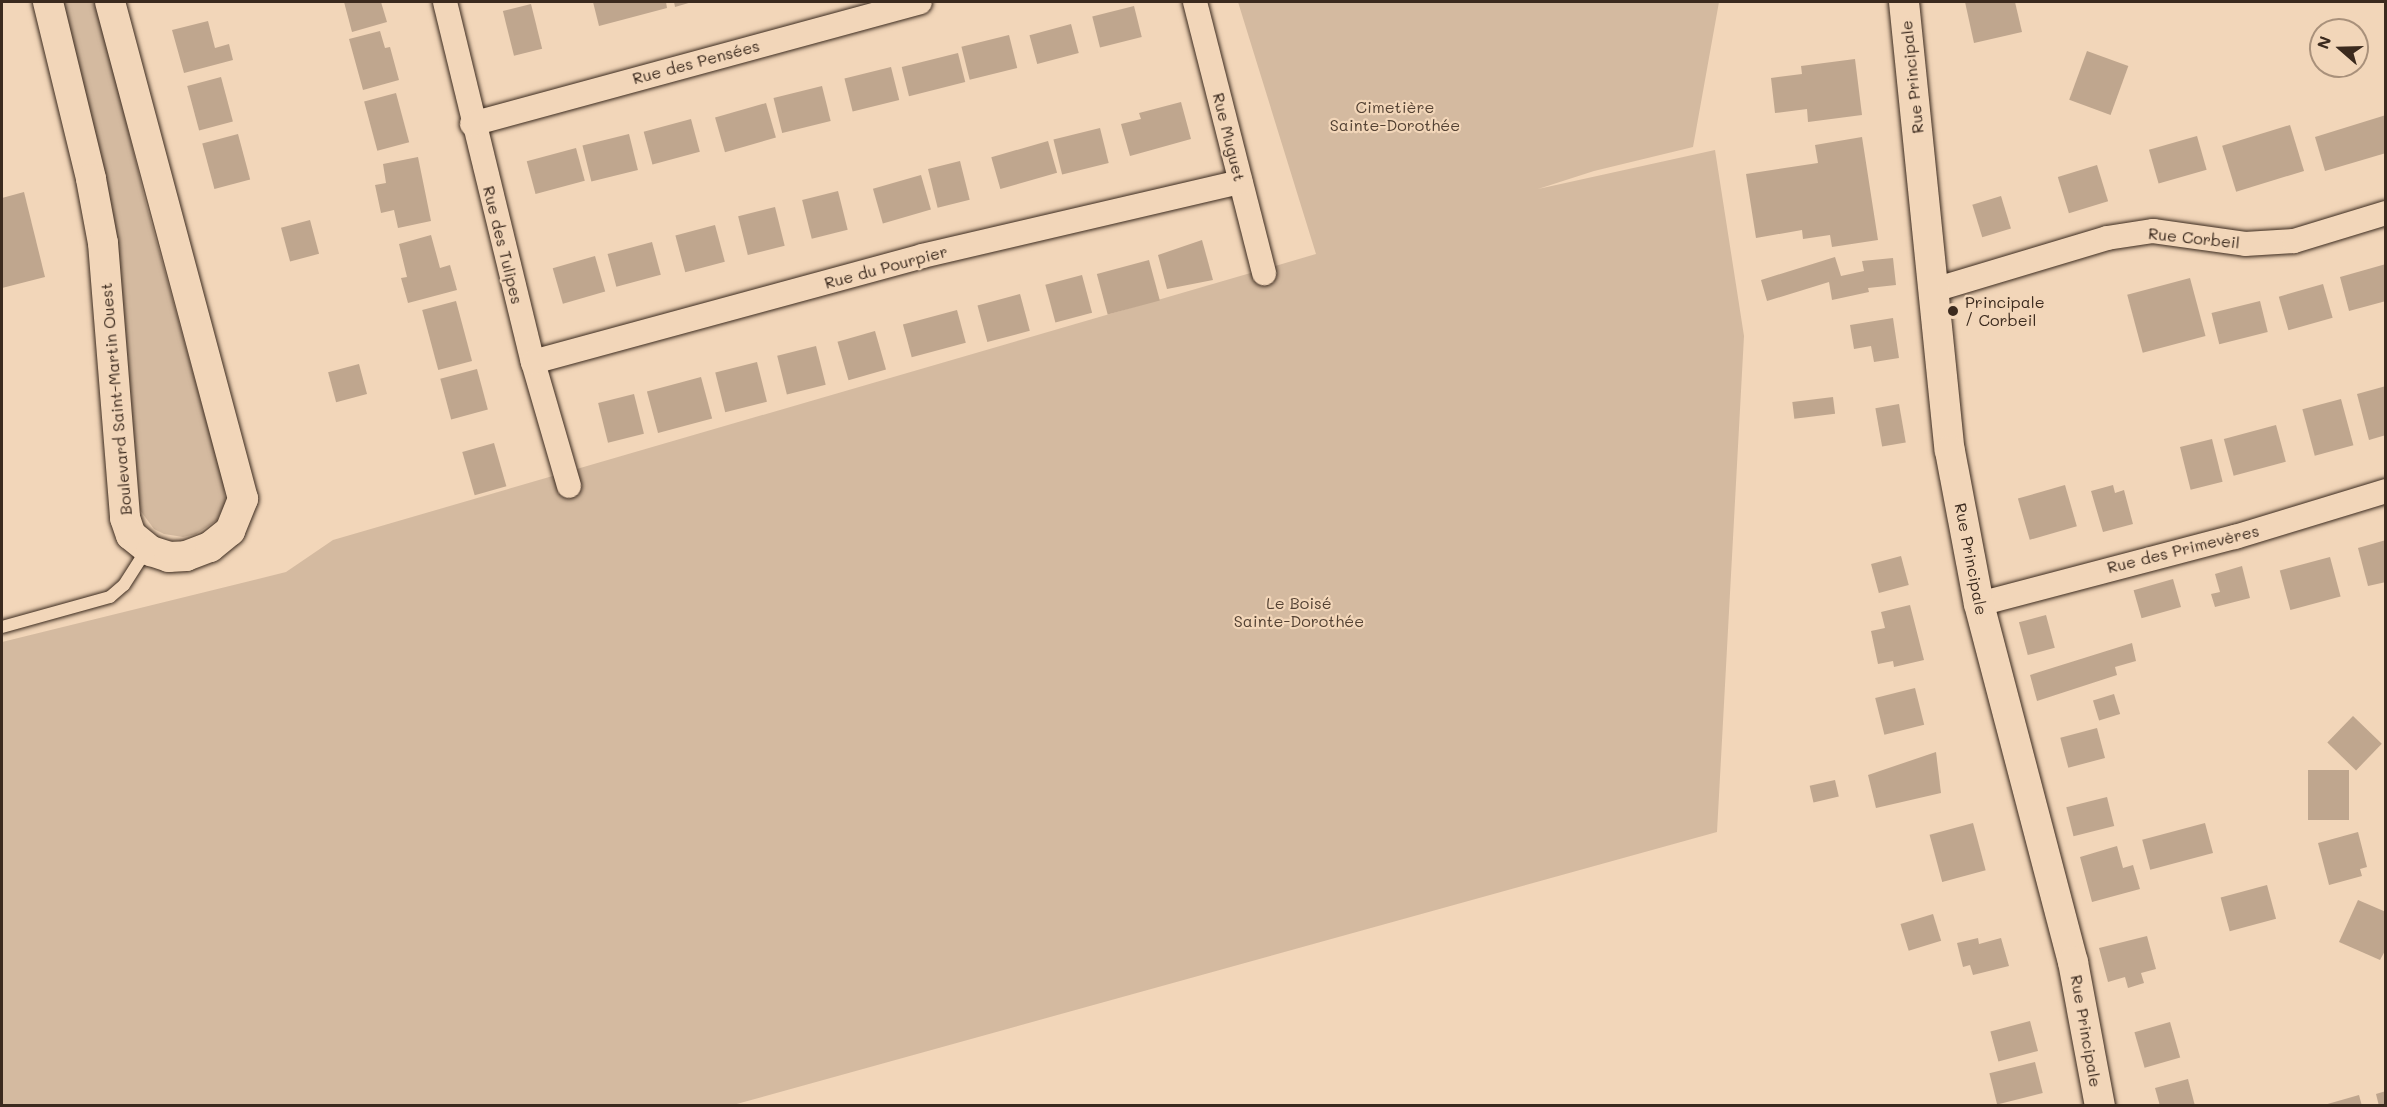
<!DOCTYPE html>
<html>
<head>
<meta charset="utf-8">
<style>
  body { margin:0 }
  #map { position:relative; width:2387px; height:1107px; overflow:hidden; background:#f2d6b9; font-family:Mali,sans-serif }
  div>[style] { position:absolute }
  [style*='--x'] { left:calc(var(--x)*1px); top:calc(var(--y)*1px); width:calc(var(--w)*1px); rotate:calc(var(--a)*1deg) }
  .green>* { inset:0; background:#d4baa0 }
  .building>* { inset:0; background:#bfa68e; transform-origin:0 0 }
  .roads { filter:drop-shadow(0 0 2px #3b2a1e) drop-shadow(0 0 2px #3b2a1e) }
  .service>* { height:12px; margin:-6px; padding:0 6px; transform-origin:6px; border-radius:6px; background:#f2d6b9 }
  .minor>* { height:24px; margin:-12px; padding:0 12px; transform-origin:12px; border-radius:12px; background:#f2d6b9 }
  .tertiary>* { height:30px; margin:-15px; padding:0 15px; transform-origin:15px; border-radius:15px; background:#f2d6b9 }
  .dots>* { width:16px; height:16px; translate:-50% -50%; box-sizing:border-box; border:3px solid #f2d6b9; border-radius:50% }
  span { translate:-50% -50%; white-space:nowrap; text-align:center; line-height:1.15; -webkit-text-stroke:4.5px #f2d6b9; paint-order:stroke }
  .street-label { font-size:16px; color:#3b2a1e }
  .park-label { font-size:16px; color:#524032 }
  .poi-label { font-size:16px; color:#3b2a1e }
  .left { translate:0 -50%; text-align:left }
  .frame { position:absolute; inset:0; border:3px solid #3b2a1e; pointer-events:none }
  .north { position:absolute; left:2309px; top:18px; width:60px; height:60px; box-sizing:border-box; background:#f2d6b9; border:2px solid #a9917b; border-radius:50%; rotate:290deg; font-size:16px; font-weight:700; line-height:24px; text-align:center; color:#3b2a1e }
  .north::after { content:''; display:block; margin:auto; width:21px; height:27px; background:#3b2a1e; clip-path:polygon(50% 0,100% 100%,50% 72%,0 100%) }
</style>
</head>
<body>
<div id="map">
  <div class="green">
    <i style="clip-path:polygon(61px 2px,97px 2px,146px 204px,224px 485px,225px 503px,217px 520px,196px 534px,183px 537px,164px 534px,154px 529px,140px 510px,119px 257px)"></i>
    <i style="clip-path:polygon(1238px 2px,1719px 2px,1693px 147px,1594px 171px,1538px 189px,1715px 150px,1744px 336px,1717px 832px,733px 1105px,2px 1105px,2px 642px,286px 572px,333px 540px,1316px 254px)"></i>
  </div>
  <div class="building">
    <i style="clip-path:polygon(344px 2px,381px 2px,387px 22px,352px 32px)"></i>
    <i style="clip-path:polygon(593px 2px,666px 2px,667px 8px,599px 26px)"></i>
    <i style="clip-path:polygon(674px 2px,692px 2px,675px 7px)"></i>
    <i style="clip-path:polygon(1965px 2px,2015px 2px,2022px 32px,1974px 43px)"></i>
    <i style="left:531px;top:4px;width:46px;height:29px;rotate:76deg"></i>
    <i style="left:1134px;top:6px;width:32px;height:43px;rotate:76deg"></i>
    <i style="clip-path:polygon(208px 21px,215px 48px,229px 44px,233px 60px,184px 73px,172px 30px)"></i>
    <i style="left:1071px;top:24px;width:30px;height:43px;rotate:75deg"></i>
    <i style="clip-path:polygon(380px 31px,385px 48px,390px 47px,399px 80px,363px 90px,349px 39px)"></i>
    <i style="left:1009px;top:35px;width:34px;height:49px;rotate:76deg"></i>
    <i style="left:2087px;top:51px;width:44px;height:52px;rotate:20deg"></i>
    <i style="left:958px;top:53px;width:30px;height:58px;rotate:76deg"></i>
    <i style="clip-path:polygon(1855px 59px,1862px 115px,1808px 122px,1807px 109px,1775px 113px,1771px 78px,1802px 74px,1801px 66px)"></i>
    <i style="left:891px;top:67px;width:34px;height:48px;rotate:76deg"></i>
    <i style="left:221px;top:77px;width:46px;height:35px;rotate:75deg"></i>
    <i style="left:822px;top:86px;width:36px;height:50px;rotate:76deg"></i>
    <i style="left:396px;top:93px;width:51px;height:33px;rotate:75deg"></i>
    <i style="clip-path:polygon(1181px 102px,1191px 139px,1130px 156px,1121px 124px,1141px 119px,1139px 113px)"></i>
    <i style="left:766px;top:103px;width:36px;height:53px;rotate:74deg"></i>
    <i style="clip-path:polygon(2386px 115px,2386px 153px,2325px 171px,2315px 137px)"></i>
    <i style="left:691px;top:119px;width:34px;height:49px;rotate:75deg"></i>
    <i style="left:2290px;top:125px;width:48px;height:71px;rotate:73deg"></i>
    <i style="left:1100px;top:128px;width:36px;height:48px;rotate:76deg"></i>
    <i style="left:238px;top:134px;width:47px;height:37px;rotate:75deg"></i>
    <i style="left:629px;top:134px;width:37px;height:48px;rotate:76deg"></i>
    <i style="left:2197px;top:136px;width:35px;height:50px;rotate:74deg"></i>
    <i style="clip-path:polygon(1862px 137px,1878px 240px,1832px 247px,1830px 235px,1803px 239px,1802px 230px,1756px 238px,1746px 174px,1818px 163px,1815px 145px)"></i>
    <i style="left:1048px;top:141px;width:33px;height:59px;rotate:74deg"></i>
    <i style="left:576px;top:148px;width:34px;height:51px;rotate:75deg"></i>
    <i style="clip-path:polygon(418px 157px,431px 221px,398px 228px,394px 210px,381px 213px,375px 185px,386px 183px,383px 164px)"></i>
    <i style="left:960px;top:161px;width:40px;height:33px;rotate:76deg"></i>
    <i style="left:2097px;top:165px;width:38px;height:41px;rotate:73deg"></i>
    <i style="left:921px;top:175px;width:36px;height:50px;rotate:74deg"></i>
    <i style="left:838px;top:191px;width:40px;height:37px;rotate:76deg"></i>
    <i style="clip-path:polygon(24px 192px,45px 277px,2px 288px,2px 198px)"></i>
    <i style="left:2001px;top:196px;width:34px;height:30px;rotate:73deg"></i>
    <i style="left:775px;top:207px;width:40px;height:38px;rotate:76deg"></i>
    <i style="left:310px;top:220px;width:35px;height:30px;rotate:75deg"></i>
    <i style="left:715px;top:225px;width:38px;height:41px;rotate:75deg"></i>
    <i style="clip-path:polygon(431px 235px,440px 268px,450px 265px,457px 290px,408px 303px,401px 278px,407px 277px,399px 244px)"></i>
    <i style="clip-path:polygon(1202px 240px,1213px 280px,1167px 289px,1158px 255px)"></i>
    <i style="left:652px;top:242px;width:34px;height:46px;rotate:75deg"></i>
    <i style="left:595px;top:256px;width:37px;height:44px;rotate:74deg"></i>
    <i style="clip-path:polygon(1835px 257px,1841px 276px,1864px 271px,1862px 261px,1893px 258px,1896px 285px,1868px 288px,1869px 292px,1832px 300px,1829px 282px,1767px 301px,1761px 280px)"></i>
    <i style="left:1149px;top:260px;width:42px;height:54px;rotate:75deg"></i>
    <i style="clip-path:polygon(2386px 264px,2386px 301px,2349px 311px,2340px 277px)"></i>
    <i style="left:1082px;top:275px;width:39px;height:38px;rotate:75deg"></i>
    <i style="left:2190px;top:278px;width:60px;height:65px;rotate:75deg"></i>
    <i style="left:2323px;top:284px;width:35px;height:46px;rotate:74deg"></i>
    <i style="left:1020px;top:294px;width:38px;height:44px;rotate:75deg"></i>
    <i style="left:456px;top:301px;width:62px;height:35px;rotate:75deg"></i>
    <i style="left:2260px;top:301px;width:32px;height:50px;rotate:76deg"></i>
    <i style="left:957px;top:310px;width:34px;height:56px;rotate:75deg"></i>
    <i style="clip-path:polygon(1893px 318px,1899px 358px,1874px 362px,1871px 346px,1854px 349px,1850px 325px)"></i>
    <i style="left:875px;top:331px;width:40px;height:39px;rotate:74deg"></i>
    <i style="left:816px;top:346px;width:40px;height:40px;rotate:76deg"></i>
    <i style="left:757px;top:362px;width:41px;height:43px;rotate:76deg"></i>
    <i style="left:359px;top:364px;width:31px;height:32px;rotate:75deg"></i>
    <i style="left:477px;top:369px;width:42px;height:38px;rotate:75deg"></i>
    <i style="left:701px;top:377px;width:43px;height:56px;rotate:75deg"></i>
    <i style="clip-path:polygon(2386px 386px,2386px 435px,2369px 440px,2357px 394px)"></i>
    <i style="left:634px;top:394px;width:41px;height:37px;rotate:76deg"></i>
    <i style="left:1833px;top:397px;width:17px;height:41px;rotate:83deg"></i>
    <i style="left:2341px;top:399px;width:48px;height:40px;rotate:75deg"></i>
    <i style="left:1899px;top:404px;width:39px;height:24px;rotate:80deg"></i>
    <i style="left:2276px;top:425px;width:38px;height:54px;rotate:75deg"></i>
    <i style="left:2212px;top:439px;width:44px;height:33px;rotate:76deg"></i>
    <i style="left:494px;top:443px;width:45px;height:33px;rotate:74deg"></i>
    <i style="left:2065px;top:485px;width:43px;height:49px;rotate:74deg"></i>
    <i style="clip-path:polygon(2113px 485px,2115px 493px,2124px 490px,2133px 524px,2103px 532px,2091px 491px)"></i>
    <i style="clip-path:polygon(2386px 540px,2386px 582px,2368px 586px,2358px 548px)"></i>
    <i style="left:1901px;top:556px;width:30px;height:31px;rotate:75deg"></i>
    <i style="left:2330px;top:557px;width:41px;height:52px;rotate:75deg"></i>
    <i style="clip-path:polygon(2242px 566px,2250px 598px,2215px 607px,2211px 594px,2220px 592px,2215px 574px)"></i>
    <i style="left:2173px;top:579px;width:29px;height:41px;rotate:74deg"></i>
    <i style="clip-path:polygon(1910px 605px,1924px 660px,1894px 667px,1893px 661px,1878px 664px,1871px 631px,1885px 628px,1881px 612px)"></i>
    <i style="left:2046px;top:615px;width:34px;height:28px;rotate:75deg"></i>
    <i style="clip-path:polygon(2132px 643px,2136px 661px,2115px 667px,2117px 675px,2037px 701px,2030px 675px)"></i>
    <i style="left:1915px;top:688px;width:38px;height:41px;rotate:76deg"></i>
    <i style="left:2114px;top:694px;width:21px;height:22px;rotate:73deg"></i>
    <i style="left:2353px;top:716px;width:40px;height:37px;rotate:44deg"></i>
    <i style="left:2097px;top:728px;width:31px;height:38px;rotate:75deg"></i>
    <i style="clip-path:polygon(1936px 752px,1941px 793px,1876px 808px,1868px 775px)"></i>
    <i style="left:2349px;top:770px;width:50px;height:41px;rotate:90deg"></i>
    <i style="left:1835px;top:780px;width:17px;height:26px;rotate:77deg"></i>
    <i style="left:2107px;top:797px;width:30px;height:42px;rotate:76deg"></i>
    <i style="left:1973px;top:823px;width:49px;height:45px;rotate:75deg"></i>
    <i style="left:2205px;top:823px;width:31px;height:65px;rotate:75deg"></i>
    <i style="clip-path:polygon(2358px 832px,2367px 867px,2360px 869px,2362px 876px,2329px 885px,2318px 843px)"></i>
    <i style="clip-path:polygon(2117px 846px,2123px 868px,2133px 865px,2140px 889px,2092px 902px,2080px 857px)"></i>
    <i style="left:2267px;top:885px;width:35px;height:48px;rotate:75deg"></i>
    <i style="clip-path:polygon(2358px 900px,2386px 912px,2386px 949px,2380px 960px,2339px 942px)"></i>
    <i style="left:1933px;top:914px;width:28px;height:34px;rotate:73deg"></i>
    <i style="clip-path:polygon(2147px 936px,2156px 969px,2141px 973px,2144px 983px,2128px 988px,2125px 977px,2108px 982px,2099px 948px)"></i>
    <i style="clip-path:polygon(1978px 938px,1979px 944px,2001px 938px,2009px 966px,1973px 975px,1970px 965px,1963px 967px,1957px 943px)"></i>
    <i style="left:2030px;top:1021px;width:31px;height:41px;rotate:75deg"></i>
    <i style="left:2170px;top:1022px;width:37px;height:37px;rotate:74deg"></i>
    <i style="left:2035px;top:1062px;width:32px;height:47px;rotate:76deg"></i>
    <i style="clip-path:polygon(2188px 1079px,2195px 1106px,2160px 1106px,2155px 1088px)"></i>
    <i style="clip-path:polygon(2386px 1091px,2386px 1106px,2379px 1106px,2376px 1094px)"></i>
    <i style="clip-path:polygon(2359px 1095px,2362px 1106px,2324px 1106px,2324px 1105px)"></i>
  </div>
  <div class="roads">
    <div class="service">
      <i style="--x:2;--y:627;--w:112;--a:-15.5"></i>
      <i style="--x:110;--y:597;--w:18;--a:-41"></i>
      <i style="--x:124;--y:585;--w:43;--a:-57.4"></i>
    </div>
    <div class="minor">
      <i style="--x:445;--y:2;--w:371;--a:76.3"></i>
      <i style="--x:533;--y:362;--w:129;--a:73.8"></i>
      <i style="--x:1195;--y:2;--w:280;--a:75.7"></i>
      <i style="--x:472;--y:124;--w:464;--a:-15.2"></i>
      <i style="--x:1934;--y:290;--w:181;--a:-16.7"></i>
      <i style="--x:2107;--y:238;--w:47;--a:-8.7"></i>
      <i style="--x:2153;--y:231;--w:93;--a:8"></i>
      <i style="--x:2245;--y:244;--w:49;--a:-3.5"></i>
      <i style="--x:2294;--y:241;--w:96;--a:-16.9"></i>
      <i style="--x:533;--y:362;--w:403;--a:-15.2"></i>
      <i style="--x:922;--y:256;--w:327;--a:-13.1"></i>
      <i style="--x:1979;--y:604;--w:265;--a:-14.7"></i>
      <i style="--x:2235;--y:537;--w:158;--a:-16.9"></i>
    </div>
    <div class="tertiary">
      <i style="--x:48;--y:2;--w:182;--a:76.3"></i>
      <i style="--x:91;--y:179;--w:65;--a:79.4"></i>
      <i style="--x:103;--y:243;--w:276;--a:85.4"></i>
      <i style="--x:125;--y:518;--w:18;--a:71"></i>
      <i style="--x:131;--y:535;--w:26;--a:39"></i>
      <i style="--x:151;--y:551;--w:19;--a:18"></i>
      <i style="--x:169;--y:557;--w:17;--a:-3"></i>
      <i style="--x:186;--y:556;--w:26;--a:-21"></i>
      <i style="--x:210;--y:547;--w:26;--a:-39"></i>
      <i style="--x:230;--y:531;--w:35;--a:-68"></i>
      <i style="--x:243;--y:499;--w:514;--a:-104.98"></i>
      <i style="--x:1904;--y:2;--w:451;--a:84.2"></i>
      <i style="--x:1950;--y:451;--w:156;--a:79.3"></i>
      <i style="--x:1979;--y:604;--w:370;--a:75.3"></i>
      <i style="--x:2073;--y:962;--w:147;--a:79.4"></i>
    </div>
  </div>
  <div class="dots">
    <i style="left:1953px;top:311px;background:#3b2a1e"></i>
  </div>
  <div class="street-label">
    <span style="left:696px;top:62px;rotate:-15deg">Rue des Pensées</span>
    <span style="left:1912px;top:77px;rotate:-96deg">Rue Principale</span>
    <span style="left:1229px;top:137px;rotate:76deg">Rue Muguet</span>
    <span style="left:2194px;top:238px;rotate:6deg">Rue Corbeil</span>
    <span style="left:503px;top:245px;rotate:76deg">Rue des Tulipes</span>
    <span style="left:886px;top:267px;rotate:-15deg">Rue du Pourpier</span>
    <span style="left:116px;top:399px;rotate:-95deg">Boulevard Saint-Martin Ouest</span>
    <span style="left:2183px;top:549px;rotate:-14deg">Rue des Primevères</span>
    <span style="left:1971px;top:559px;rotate:79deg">Rue Principale</span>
    <span style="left:2086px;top:1031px;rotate:80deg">Rue Principale</span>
  </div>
  <div class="park-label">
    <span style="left:1395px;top:116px">Cimetière<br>Sainte-Dorothée</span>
    <span style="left:1299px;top:612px">Le Boisé<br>Sainte-Dorothée</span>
  </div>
  <div class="poi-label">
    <span class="left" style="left:1965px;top:311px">Principale<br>/ Corbeil</span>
  </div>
  <div class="frame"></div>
  <div class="north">N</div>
</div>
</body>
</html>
